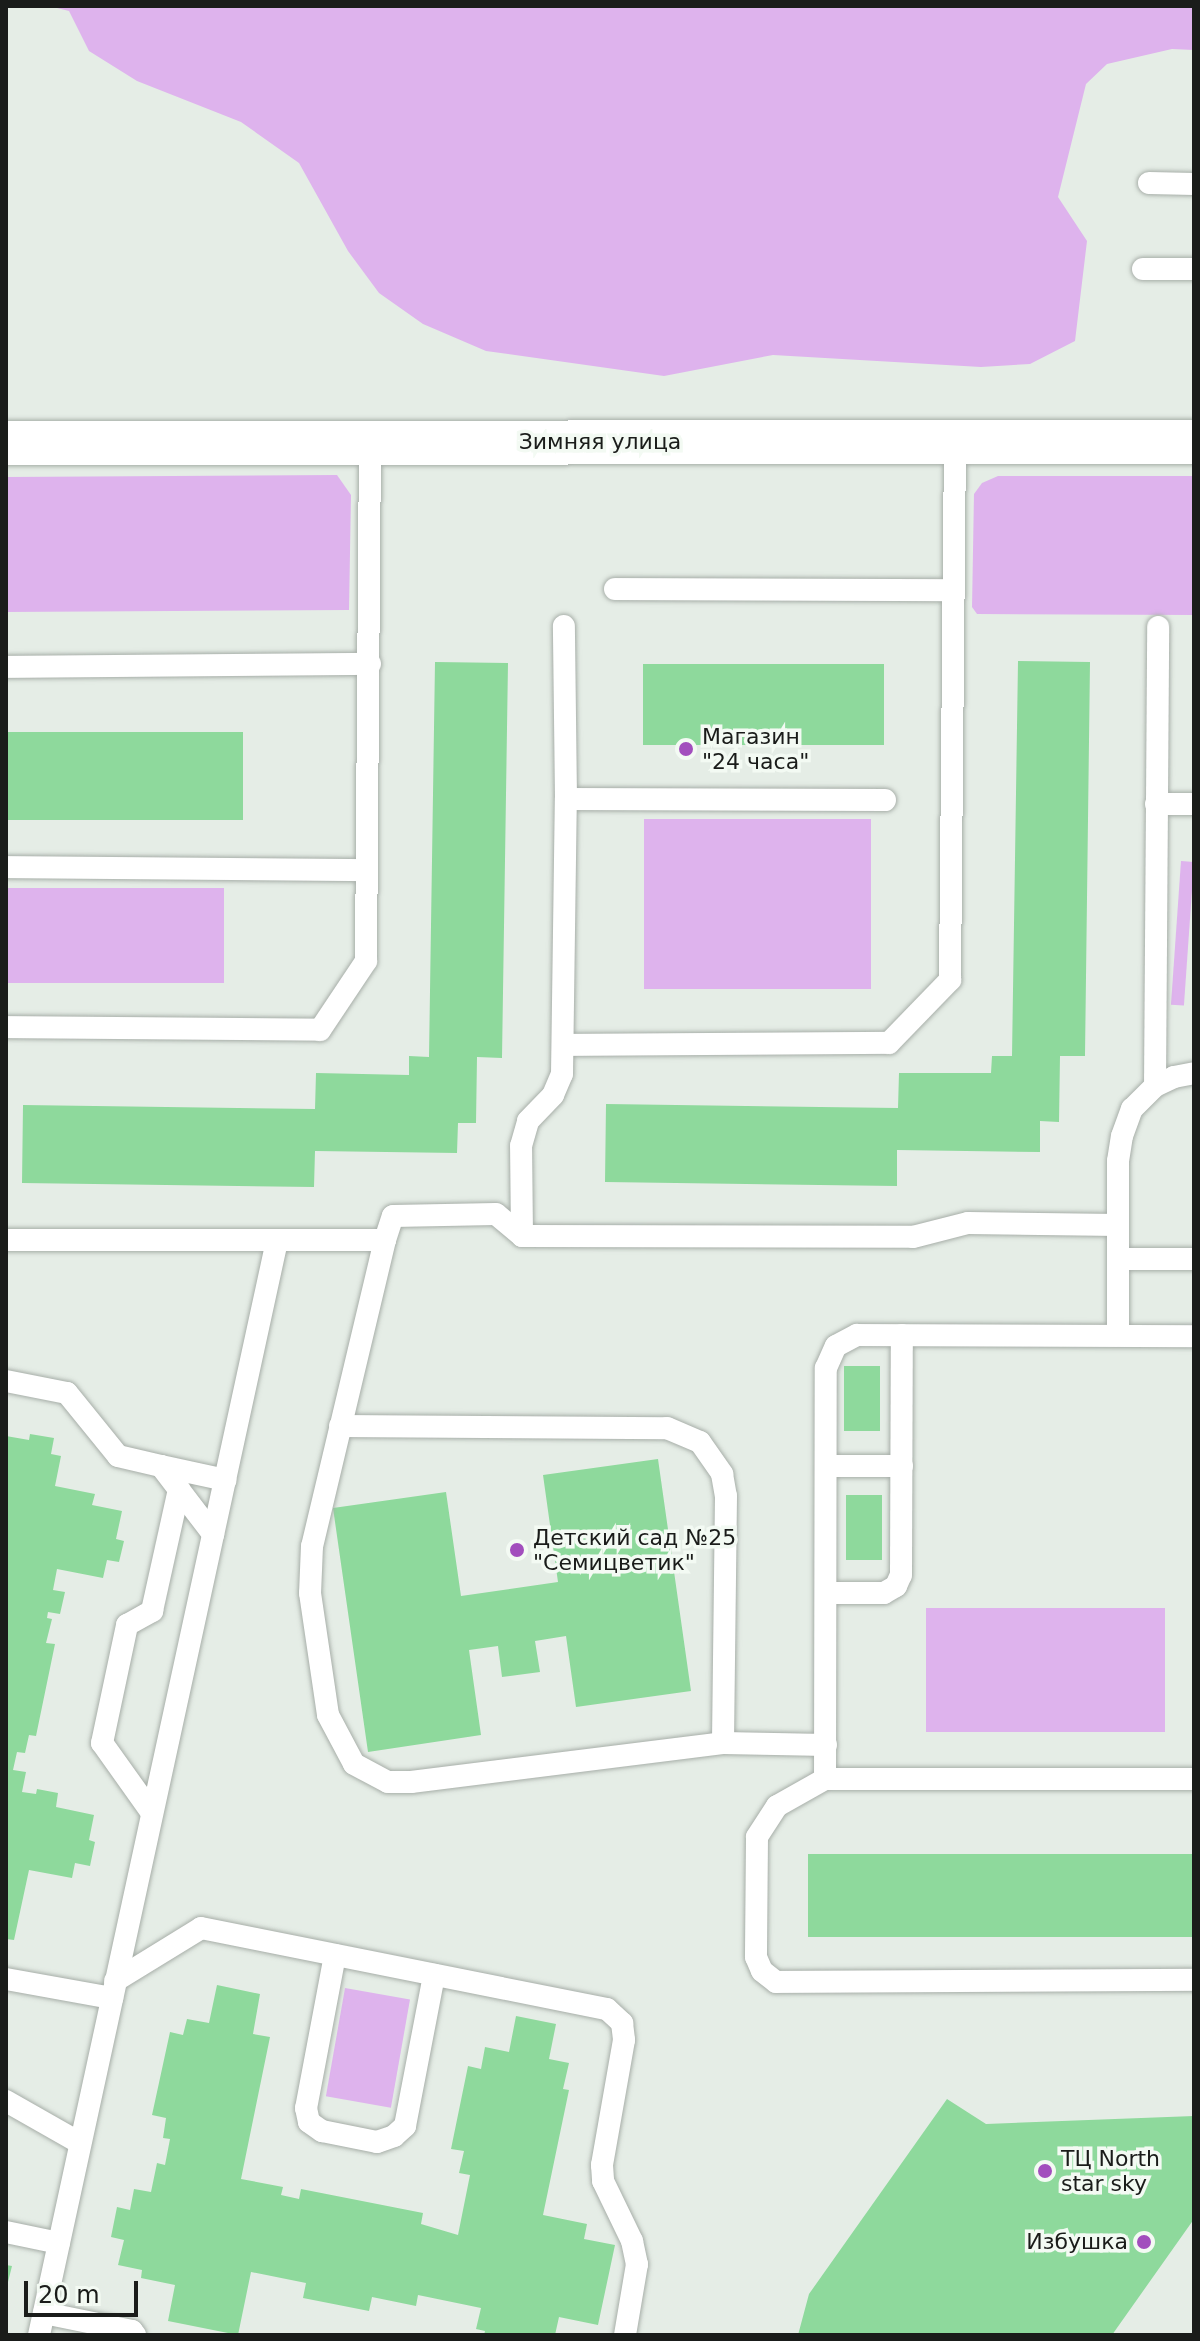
<!DOCTYPE html>
<html>
<head>
<meta charset="utf-8">
<style>
  body { margin:0 }
  #map { position:relative; width:1200px; height:2341px; overflow:hidden; background:#e5ede6; font-family:"DejaVu Sans",sans-serif }
  div>[style] { position:absolute }
  [style*='--x'] { left:calc(var(--x)*1px); top:calc(var(--y)*1px); width:calc(var(--w)*1px); rotate:calc(var(--a)*1deg) }
  .green>* { inset:0; background:#deb3ed; transform-origin:0 0 }
  .building>* { inset:0; background:#8ed99c; transform-origin:0 0 }
  .roads { filter:drop-shadow(0 0 2px #a7aea8) drop-shadow(0 0 2px #a7aea8) }
  .lane>* { height:22px; margin:-11px; padding:0 11px; transform-origin:11px; border-radius:11px; background:#fff }
  .secondary>* { height:44px; margin:-22px; padding:0 22px; transform-origin:22px; border-radius:22px; background:#fff }
  .dots>* { width:22px; height:22px; translate:-50% -50%; box-sizing:border-box; border:4px solid #f3faf3; border-radius:50% }
  span { translate:-50% -50%; white-space:nowrap; text-align:center; line-height:1.15; -webkit-text-stroke:7px #f3faf3; paint-order:stroke }
  .street-label { font-size:22px; color:#1a1c1a }
  .poi-label { font-size:22px; color:#1a1c1a }
  .left { translate:0 -50%; text-align:left }
  .right { translate:-100% -50%; text-align:right }
  .frame { position:absolute; inset:0; border:8px solid #1a1c1a; pointer-events:none }
  .scale { position:absolute; left:24px; top:2281px; width:114px; height:36px; box-sizing:border-box; border:4px solid #1a1c1a; border-top:0; padding-left:10px; font-size:24px; line-height:28px; white-space:nowrap; color:#1a1c1a; -webkit-text-stroke:6px #f3faf3; paint-order:stroke }
</style>
</head>
<body>
<div id="map">
  <div class="green">
    <i style="clip-path:polygon(49px 6px,1194px 6px,1194px 50px,1172px 49px,1107px 64px,1086px 84px,1058px 197px,1087px 241px,1075px 341px,1030px 364px,981px 367px,773px 355px,664px 376px,486px 351px,423px 324px,379px 293px,348px 251px,299px 163px,241px 122px,137px 81px,89px 51px,69px 11px)"></i>
    <i style="clip-path:polygon(337px 475px,351px 495px,349px 610px,6px 612px,6px 477px)"></i>
    <i style="clip-path:polygon(998px 476px,1194px 476px,1194px 615px,977px 614px,972px 607px,974px 494px,982px 483px)"></i>
    <i style="left:644px;top:819px;width:227px;height:170px"></i>
    <i style="left:1181px;top:861px;width:13px;height:144px;rotate:4deg"></i>
    <i style="left:6px;top:888px;width:218px;height:95px"></i>
    <i style="left:926px;top:1608px;width:239px;height:124px"></i>
    <i style="left:345px;top:1988px;width:66px;height:110px;rotate:10deg"></i>
  </div>
  <div class="building">
    <i style="clip-path:polygon(1018px 661px,1090px 662px,1085px 1056px,1060px 1056px,1059px 1122px,1040px 1121px,1040px 1152px,897px 1150px,897px 1186px,605px 1182px,606px 1104px,898px 1108px,899px 1073px,991px 1073px,992px 1056px,1012px 1056px)"></i>
    <i style="clip-path:polygon(435px 662px,508px 663px,502px 1058px,477px 1057px,476px 1123px,458px 1123px,457px 1153px,315px 1151px,314px 1187px,22px 1183px,23px 1105px,315px 1109px,316px 1073px,409px 1075px,409px 1056px,429px 1057px)"></i>
    <i style="left:643px;top:664px;width:241px;height:81px"></i>
    <i style="left:6px;top:732px;width:237px;height:88px"></i>
    <i style="left:844px;top:1366px;width:36px;height:65px"></i>
    <i style="clip-path:polygon(30px 1434px,54px 1438px,51px 1454px,61px 1456px,55px 1486px,95px 1494px,92px 1505px,122px 1511px,116px 1539px,124px 1541px,119px 1562px,107px 1560px,103px 1578px,57px 1569px,53px 1590px,65px 1592px,60px 1614px,48px 1612px,47px 1618px,52px 1619px,46px 1643px,55px 1644px,36px 1736px,29px 1735px,25px 1753px,17px 1752px,13px 1770px,26px 1772px,22px 1792px,36px 1794px,37px 1789px,58px 1793px,56px 1807px,94px 1815px,89px 1840px,95px 1842px,90px 1866px,75px 1863px,72px 1878px,29px 1870px,14px 1940px,6px 1939px,6px 1436px,29px 1440px)"></i>
    <i style="clip-path:polygon(658px 1459px,691px 1691px,576px 1707px,566px 1636px,535px 1641px,540px 1672px,502px 1677px,498px 1646px,469px 1650px,481px 1735px,368px 1752px,333px 1508px,446px 1492px,461px 1596px,558px 1582px,543px 1475px)"></i>
    <i style="left:846px;top:1495px;width:36px;height:65px"></i>
    <i style="left:1194px;top:1854px;width:83px;height:386px;rotate:90deg"></i>
    <i style="clip-path:polygon(217px 1985px,260px 1994px,253px 2034px,270px 2037px,241px 2179px,283px 2187px,281px 2195px,299px 2199px,301px 2189px,423px 2213px,421px 2224px,458px 2235px,470px 2175px,459px 2173px,464px 2151px,451px 2149px,468px 2066px,481px 2069px,485px 2047px,509px 2052px,516px 2016px,556px 2024px,549px 2059px,569px 2063px,563px 2089px,569px 2090px,543px 2215px,587px 2224px,584px 2239px,615px 2245px,598px 2325px,559px 2317px,555px 2335px,484px 2335px,485px 2331px,476px 2329px,481px 2308px,418px 2295px,416px 2306px,372px 2297px,369px 2311px,303px 2298px,306px 2283px,251px 2272px,238px 2335px,168px 2321px,175px 2285px,141px 2278px,142px 2270px,118px 2265px,124px 2240px,111px 2237px,117px 2207px,130px 2210px,134px 2189px,151px 2192px,157px 2163px,165px 2165px,170px 2139px,163px 2138px,166px 2118px,152px 2115px,170px 2032px,183px 2035px,187px 2019px,209px 2023px)"></i>
    <i style="clip-path:polygon(947px 2099px,986px 2124px,1194px 2116px,1194px 2219px,1112px 2335px,798px 2335px,809px 2294px)"></i>
    <i style="clip-path:polygon(6px 2265px,12px 2266px,7px 2286px,6px 2286px)"></i>
  </div>
  <div class="roads">
    <div class="lane">
      <i style="--x:1149;--y:183;--w:45;--a:1.3"></i>
      <i style="--x:1143;--y:269;--w:51;--a:0"></i>
      <i style="--x:615;--y:589;--w:339;--a:0.2"></i>
      <i style="--x:6;--y:667;--w:364;--a:-0.5"></i>
      <i style="--x:566;--y:799;--w:319;--a:0.2"></i>
      <i style="--x:1156;--y:804;--w:38;--a:0"></i>
      <i style="--x:6;--y:867;--w:361;--a:0.5"></i>
      <i style="--x:6;--y:1027;--w:314;--a:0.5"></i>
      <i style="--x:320;--y:1030;--w:83;--a:-56.3"></i>
      <i style="--x:366;--y:961;--w:520;--a:-89.56"></i>
      <i style="--x:564;--y:1045;--w:325;--a:-0.4"></i>
      <i style="--x:889;--y:1043;--w:88;--a:-45.9"></i>
      <i style="--x:950;--y:980;--w:538;--a:-89.47"></i>
      <i style="--x:1155;--y:1086;--w:459;--a:-89.6"></i>
      <i style="--x:1118;--y:1225;--w:64;--a:-90"></i>
      <i style="--x:1118;--y:1161;--w:25;--a:-81"></i>
      <i style="--x:1122;--y:1136;--w:29;--a:-70"></i>
      <i style="--x:1132;--y:1109;--w:33;--a:-45"></i>
      <i style="--x:1155;--y:1086;--w:21;--a:-25"></i>
      <i style="--x:1174;--y:1077;--w:20;--a:-11"></i>
      <i style="--x:522;--y:1236;--w:90;--a:-90.6"></i>
      <i style="--x:521;--y:1146;--w:26;--a:-74"></i>
      <i style="--x:528;--y:1121;--w:36;--a:-46"></i>
      <i style="--x:553;--y:1095;--w:23;--a:-67"></i>
      <i style="--x:562;--y:1074;--w:275;--a:-89.2"></i>
      <i style="--x:566;--y:799;--w:173;--a:-90.7"></i>
      <i style="--x:6;--y:1240;--w:379;--a:0"></i>
      <i style="--x:385;--y:1240;--w:25;--a:-72"></i>
      <i style="--x:393;--y:1216;--w:103;--a:-1.1"></i>
      <i style="--x:496;--y:1214;--w:34;--a:40"></i>
      <i style="--x:522;--y:1236;--w:391;--a:0.1"></i>
      <i style="--x:913;--y:1237;--w:57;--a:-14.3"></i>
      <i style="--x:968;--y:1223;--w:150;--a:0.8"></i>
      <i style="--x:1118;--y:1225;--w:110;--a:90"></i>
      <i style="--x:385;--y:1240;--w:315;--a:103.4"></i>
      <i style="--x:312;--y:1546;--w:47;--a:92.4"></i>
      <i style="--x:310;--y:1593;--w:123;--a:81.6"></i>
      <i style="--x:328;--y:1715;--w:55;--a:62"></i>
      <i style="--x:354;--y:1764;--w:38;--a:28"></i>
      <i style="--x:388;--y:1782;--w:23;--a:0"></i>
      <i style="--x:411;--y:1782;--w:314;--a:-7.1"></i>
      <i style="--x:723;--y:1743;--w:103;--a:1.1"></i>
      <i style="--x:1118;--y:1259;--w:76;--a:0"></i>
      <i style="--x:6;--y:1381;--w:62;--a:11.1"></i>
      <i style="--x:67;--y:1393;--w:81;--a:51"></i>
      <i style="--x:118;--y:1456;--w:44;--a:13.1"></i>
      <i style="--x:161;--y:1466;--w:86;--a:52.6"></i>
      <i style="--x:340;--y:1426;--w:327;--a:0.4"></i>
      <i style="--x:667;--y:1428;--w:36;--a:23"></i>
      <i style="--x:700;--y:1442;--w:39;--a:55"></i>
      <i style="--x:722;--y:1474;--w:22;--a:80"></i>
      <i style="--x:726;--y:1496;--w:247;--a:90.7"></i>
      <i style="--x:161;--y:1466;--w:66;--a:12.3"></i>
      <i style="--x:826;--y:1466;--w:76;--a:0"></i>
      <i style="--x:826;--y:1593;--w:58;--a:0"></i>
      <i style="--x:884;--y:1593;--w:14;--a:-30"></i>
      <i style="--x:896;--y:1586;--w:12;--a:-66"></i>
      <i style="--x:901;--y:1575;--w:240;--a:-89.8"></i>
      <i style="--x:825;--y:1779;--w:411;--a:-89.9"></i>
      <i style="--x:826;--y:1368;--w:24;--a:-66"></i>
      <i style="--x:836;--y:1346;--w:24;--a:-28"></i>
      <i style="--x:857;--y:1335;--w:337;--a:0.2"></i>
      <i style="--x:1194;--y:1779;--w:369;--a:180"></i>
      <i style="--x:825;--y:1779;--w:55;--a:150.6"></i>
      <i style="--x:777;--y:1806;--w:37;--a:123"></i>
      <i style="--x:757;--y:1837;--w:120;--a:90.5"></i>
      <i style="--x:756;--y:1957;--w:15;--a:67"></i>
      <i style="--x:762;--y:1971;--w:18;--a:38"></i>
      <i style="--x:776;--y:1982;--w:418;--a:-0.3"></i>
      <i style="--x:152;--y:1813;--w:86;--a:-125.5"></i>
      <i style="--x:102;--y:1743;--w:121;--a:-78"></i>
      <i style="--x:127;--y:1625;--w:29;--a:-29"></i>
      <i style="--x:152;--y:1611;--w:125;--a:-77.5"></i>
      <i style="--x:335;--y:1955;--w:156;--a:100.7"></i>
      <i style="--x:306;--y:2108;--w:14;--a:78"></i>
      <i style="--x:309;--y:2122;--w:16;--a:35"></i>
      <i style="--x:322;--y:2131;--w:56;--a:11.3"></i>
      <i style="--x:377;--y:2142;--w:18;--a:-19"></i>
      <i style="--x:394;--y:2136;--w:15;--a:-42"></i>
      <i style="--x:405;--y:2126;--w:154;--a:-79.1"></i>
      <i style="--x:6;--y:1979;--w:108;--a:10.2"></i>
      <i style="--x:115;--y:1981;--w:101;--a:-31.6"></i>
      <i style="--x:201;--y:1928;--w:414;--a:11.3"></i>
      <i style="--x:607;--y:2009;--w:21;--a:43"></i>
      <i style="--x:622;--y:2023;--w:17;--a:83"></i>
      <i style="--x:624;--y:2040;--w:127;--a:100"></i>
      <i style="--x:602;--y:2165;--w:16;--a:86"></i>
      <i style="--x:603;--y:2181;--w:67;--a:64.2"></i>
      <i style="--x:632;--y:2241;--w:24;--a:78"></i>
      <i style="--x:637;--y:2264;--w:72;--a:99.6"></i>
      <i style="--x:6;--y:2101;--w:85;--a:29.6"></i>
      <i style="--x:6;--y:2232;--w:54;--a:11.7"></i>
      <i style="--x:44;--y:2313;--w:90;--a:11.6"></i>
      <i style="--x:132;--y:2331;--w:5;--a:53"></i>
      <i style="--x:39;--y:2335;--w:1120;--a:-77.73"></i>
    </div>
    <div class="secondary">
      <i style="--x:6;--y:443;--w:1188;--a:-0.05"></i>
    </div>
  </div>
  <div class="dots">
    <i style="left:686px;top:749px;background:#a24ebd"></i>
    <i style="left:517px;top:1550px;background:#a24ebd"></i>
    <i style="left:1045px;top:2171px;background:#a24ebd"></i>
    <i style="left:1144px;top:2242px;background:#a24ebd"></i>
  </div>
  <div class="street-label">
    <span style="left:600px;top:442px">Зимняя улица</span>
  </div>
  <div class="poi-label">
    <span class="left" style="left:702px;top:749px">Магазин<br>"24 часа"</span>
    <span class="left" style="left:533px;top:1550px">Детский сад №25<br>"Семицветик"</span>
    <span class="left" style="left:1061px;top:2171px">ТЦ North<br>star sky</span>
    <span class="right" style="left:1128px;top:2242px">Избушка</span>
  </div>
  <div class="frame"></div>
  <div class="scale">20 m</div>
</div>
</body>
</html>
